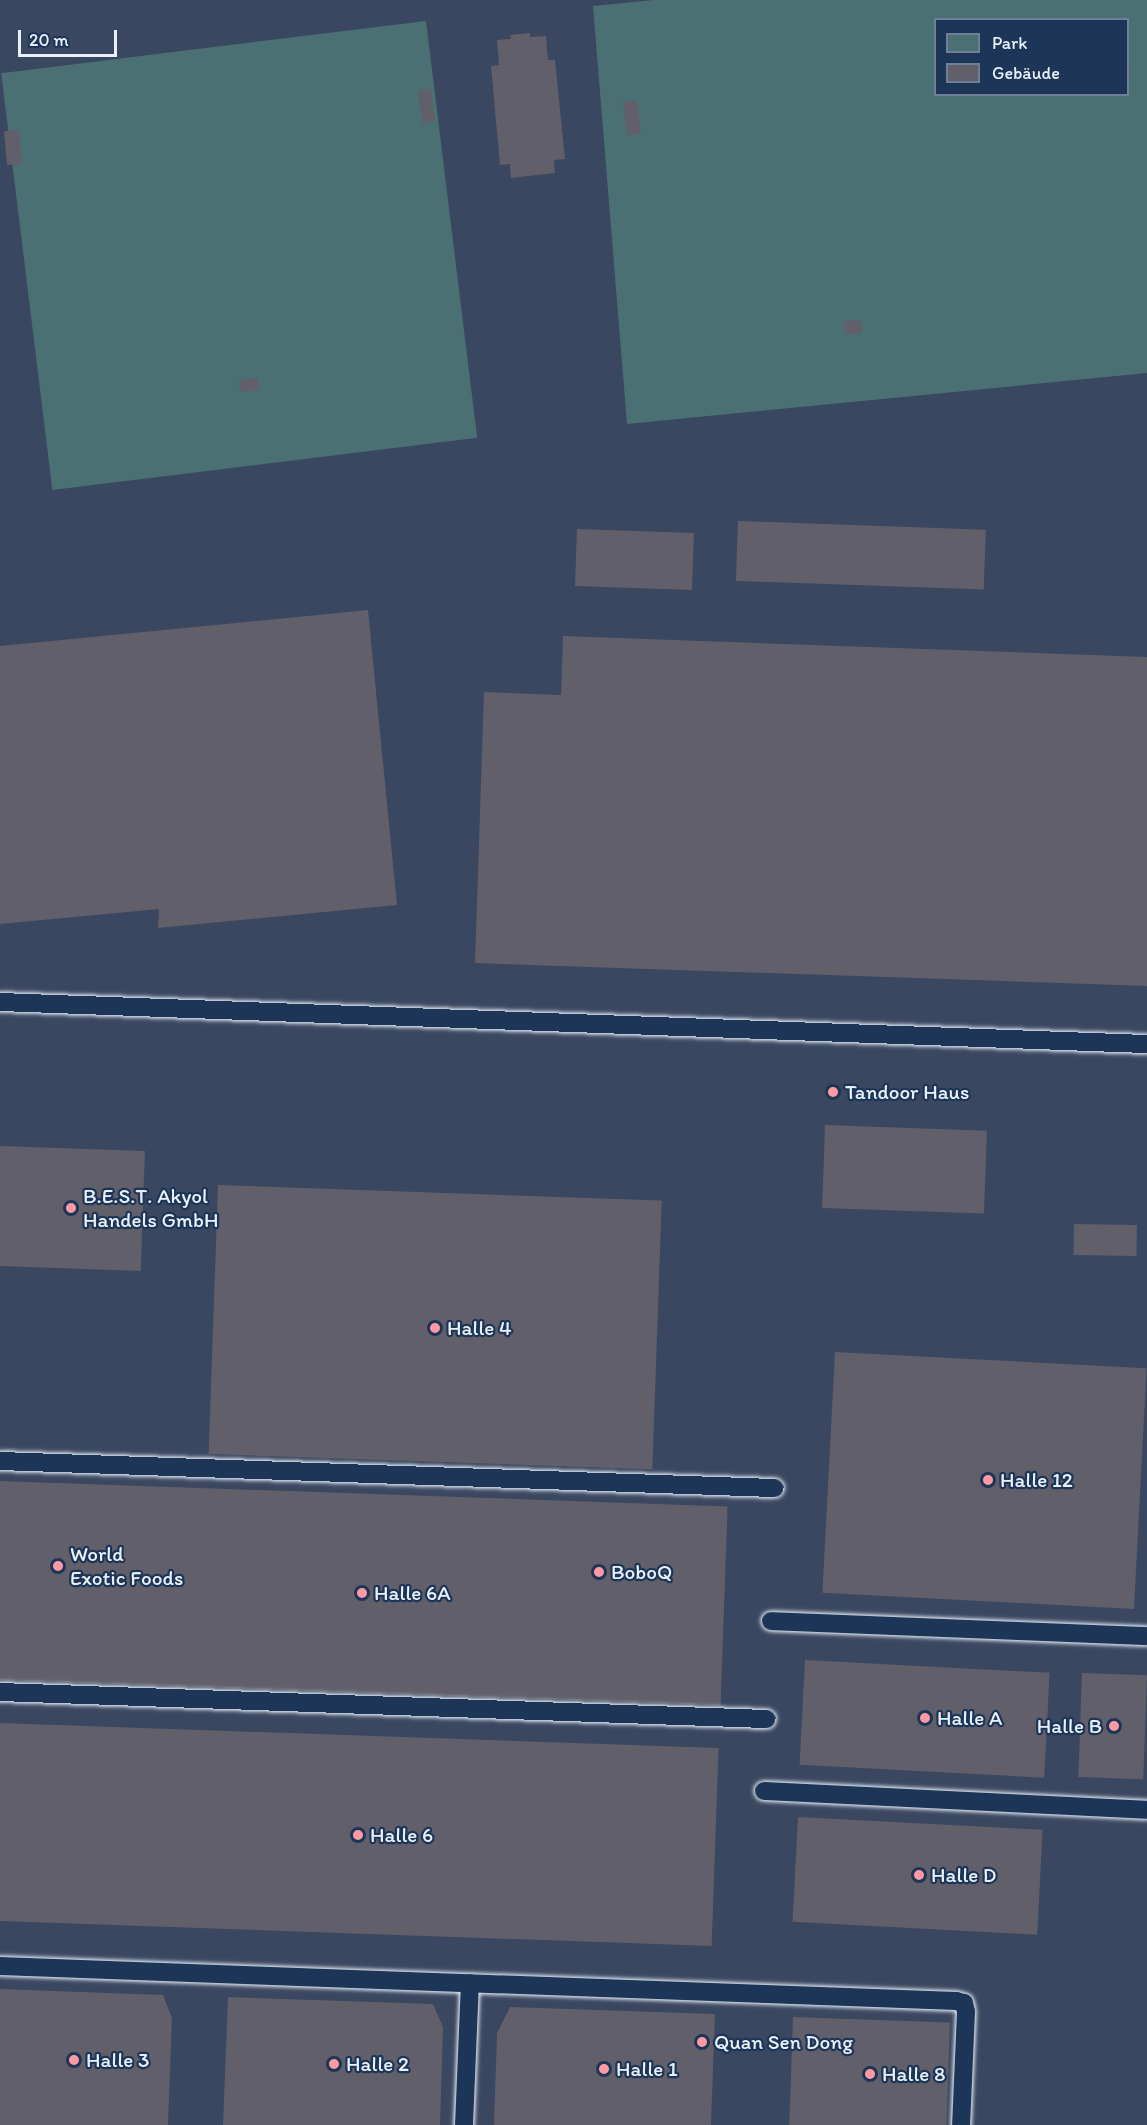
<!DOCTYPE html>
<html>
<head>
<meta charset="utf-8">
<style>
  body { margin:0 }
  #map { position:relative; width:1147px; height:2125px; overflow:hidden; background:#2a3d5b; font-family:Itim,sans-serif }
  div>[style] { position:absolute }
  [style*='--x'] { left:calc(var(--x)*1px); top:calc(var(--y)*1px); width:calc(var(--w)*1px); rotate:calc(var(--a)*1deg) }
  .built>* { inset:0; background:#3a4760 }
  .green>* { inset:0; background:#4a7073; transform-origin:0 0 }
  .building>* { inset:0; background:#605f6a; transform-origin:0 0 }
  .roads { filter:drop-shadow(0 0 2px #e8f1f8) drop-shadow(0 0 2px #e8f1f8) }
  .lane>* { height:18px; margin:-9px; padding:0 9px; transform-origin:9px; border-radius:9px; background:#1d3557 }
  .dots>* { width:16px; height:16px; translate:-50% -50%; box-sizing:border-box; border:3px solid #1d3557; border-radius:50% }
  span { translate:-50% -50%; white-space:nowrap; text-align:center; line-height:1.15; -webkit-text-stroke:4.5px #1d3557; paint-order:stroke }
  .poi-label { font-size:21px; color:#e8f1f8 }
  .left { translate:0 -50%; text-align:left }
  .right { translate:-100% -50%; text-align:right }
  .legend { position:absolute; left:934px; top:18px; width:195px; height:78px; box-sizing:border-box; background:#1d3557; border:2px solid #6e8097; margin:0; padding:8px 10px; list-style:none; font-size:18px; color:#e8f1f8 }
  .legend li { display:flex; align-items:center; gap:12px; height:30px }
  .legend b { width:30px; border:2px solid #6e8097 }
  .scale { position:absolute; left:18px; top:30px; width:99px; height:27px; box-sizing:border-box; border:3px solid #e8f1f8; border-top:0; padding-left:8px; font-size:18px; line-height:21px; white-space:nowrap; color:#e8f1f8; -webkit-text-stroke:4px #1d3557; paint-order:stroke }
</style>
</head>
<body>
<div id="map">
  <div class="built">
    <i style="clip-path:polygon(evenodd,0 0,1147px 0,1147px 2125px,0 2125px,0 0,936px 20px,1128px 20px,1128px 94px,936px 94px,936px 20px)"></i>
  </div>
  <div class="green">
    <i style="clip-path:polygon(evenodd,654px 0,1147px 0,1147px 373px,627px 424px,593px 6px,654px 0,936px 20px,1128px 20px,1128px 94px,936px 94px,936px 20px)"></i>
    <i style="left:426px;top:21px;width:420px;height:428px;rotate:83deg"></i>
  </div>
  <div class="building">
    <i style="clip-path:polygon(530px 33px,530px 37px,546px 36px,548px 60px,555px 60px,565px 159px,554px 160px,555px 173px,511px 178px,510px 164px,500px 165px,491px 66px,499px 65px,497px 40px,511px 39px,510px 35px)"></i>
    <i style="clip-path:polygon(1128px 58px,1131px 75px,1128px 75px)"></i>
    <i style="left:431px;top:89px;width:33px;height:13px;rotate:83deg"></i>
    <i style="left:637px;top:100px;width:34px;height:14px;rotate:83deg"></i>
    <i style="left:19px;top:130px;width:34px;height:15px;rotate:85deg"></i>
    <i style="left:861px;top:320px;width:13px;height:17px;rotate:86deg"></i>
    <i style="left:258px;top:378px;width:12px;height:19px;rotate:85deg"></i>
    <i style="left:738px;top:521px;width:248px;height:60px;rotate:2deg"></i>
    <i style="left:577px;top:529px;width:117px;height:57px;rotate:2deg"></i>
    <i style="clip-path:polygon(368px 610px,397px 905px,158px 928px,159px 909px,0 924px,0 646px)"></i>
    <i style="clip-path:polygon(563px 636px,1147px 657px,1147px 986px,475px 963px,484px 692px,561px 695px)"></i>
    <i style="left:825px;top:1125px;width:162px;height:83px;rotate:2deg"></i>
    <i style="left:0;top:1146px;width:145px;height:120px;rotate:2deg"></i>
    <i style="left:218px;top:1185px;width:444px;height:269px;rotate:2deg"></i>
    <i style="left:1074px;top:1224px;width:63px;height:31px;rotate:1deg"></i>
    <i style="left:835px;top:1352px;width:312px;height:241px;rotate:3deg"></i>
    <i style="left:0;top:1481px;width:728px;height:199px;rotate:2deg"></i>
    <i style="left:805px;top:1660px;width:245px;height:105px;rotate:3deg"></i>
    <i style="left:1082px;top:1673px;width:65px;height:104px;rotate:2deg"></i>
    <i style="left:0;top:1723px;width:719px;height:198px;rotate:2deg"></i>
    <i style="left:798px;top:1817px;width:245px;height:105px;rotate:3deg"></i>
    <i style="clip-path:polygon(0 1989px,163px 1995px,172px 2018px,168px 2125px,0 2125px)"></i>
    <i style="clip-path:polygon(228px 1997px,433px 2004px,443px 2027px,440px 2125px,223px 2125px)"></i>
    <i style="clip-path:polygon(510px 2007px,715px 2014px,711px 2125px,494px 2125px,497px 2033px)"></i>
    <i style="left:793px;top:2017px;width:157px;height:108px;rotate:2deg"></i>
  </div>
  <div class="roads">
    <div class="lane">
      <i style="--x:0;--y:1002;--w:1148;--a:2.1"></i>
      <i style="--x:0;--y:1461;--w:775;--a:2"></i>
      <i style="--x:771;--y:1621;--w:376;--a:2.3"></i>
      <i style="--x:0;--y:1692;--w:767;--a:2.02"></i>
      <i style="--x:764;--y:1791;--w:383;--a:2.8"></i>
      <i style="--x:0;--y:1966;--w:957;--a:2.1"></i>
      <i style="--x:956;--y:2001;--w:8;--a:14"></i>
      <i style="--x:964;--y:2003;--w:9;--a:77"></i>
      <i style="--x:966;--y:2012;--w:113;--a:92.5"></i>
      <i style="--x:464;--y:2125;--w:142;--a:-87.6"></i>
    </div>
  </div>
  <div class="dots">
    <i style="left:833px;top:1092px;background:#ff9aa2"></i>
    <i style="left:71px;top:1208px;background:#ff9aa2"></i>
    <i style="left:435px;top:1328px;background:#ff9aa2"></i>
    <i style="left:988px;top:1480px;background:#ff9aa2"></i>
    <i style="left:58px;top:1566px;background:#ff9aa2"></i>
    <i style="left:599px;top:1572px;background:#ff9aa2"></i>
    <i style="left:362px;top:1593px;background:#ff9aa2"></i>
    <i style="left:925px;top:1718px;background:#ff9aa2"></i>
    <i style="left:1114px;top:1726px;background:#ff9aa2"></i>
    <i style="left:358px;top:1835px;background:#ff9aa2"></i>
    <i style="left:919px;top:1875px;background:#ff9aa2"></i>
    <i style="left:702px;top:2042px;background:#ff9aa2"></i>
    <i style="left:74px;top:2060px;background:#ff9aa2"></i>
    <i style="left:334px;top:2064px;background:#ff9aa2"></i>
    <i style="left:604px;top:2069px;background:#ff9aa2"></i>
    <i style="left:870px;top:2074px;background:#ff9aa2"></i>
  </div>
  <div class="poi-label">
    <span class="left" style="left:845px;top:1092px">Tandoor Haus</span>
    <span class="left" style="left:83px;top:1208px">B.E.S.T. Akyol<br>Handels GmbH</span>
    <span class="left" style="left:447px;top:1328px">Halle 4</span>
    <span class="left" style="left:1000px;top:1480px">Halle 12</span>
    <span class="left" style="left:70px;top:1566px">World<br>Exotic Foods</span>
    <span class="left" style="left:611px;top:1572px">BoboQ</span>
    <span class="left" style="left:374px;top:1593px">Halle 6A</span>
    <span class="left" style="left:937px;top:1718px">Halle A</span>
    <span class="right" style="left:1102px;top:1726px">Halle B</span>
    <span class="left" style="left:370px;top:1835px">Halle 6</span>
    <span class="left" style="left:931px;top:1875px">Halle D</span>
    <span class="left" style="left:714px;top:2042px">Quan Sen Dong</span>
    <span class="left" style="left:86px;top:2060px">Halle 3</span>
    <span class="left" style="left:346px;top:2064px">Halle 2</span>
    <span class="left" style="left:616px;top:2069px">Halle 1</span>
    <span class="left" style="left:882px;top:2074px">Halle 8</span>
  </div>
  <ul class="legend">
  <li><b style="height:16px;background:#4a7073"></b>Park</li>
  <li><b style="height:16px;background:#605f6a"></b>Gebäude</li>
  </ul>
  <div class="scale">20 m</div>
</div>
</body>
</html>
